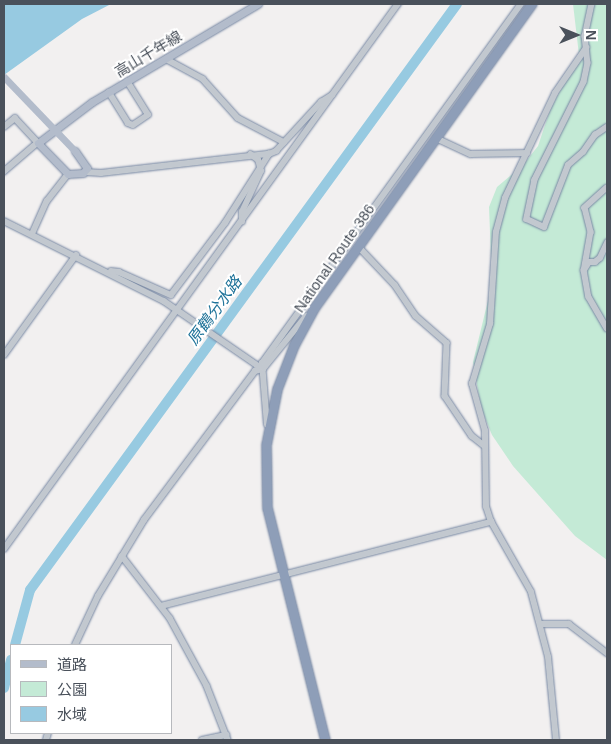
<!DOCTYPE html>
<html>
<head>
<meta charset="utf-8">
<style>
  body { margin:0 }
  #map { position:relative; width:611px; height:744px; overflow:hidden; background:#f2f0f0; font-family:Helvetica,"Noto Sans JP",sans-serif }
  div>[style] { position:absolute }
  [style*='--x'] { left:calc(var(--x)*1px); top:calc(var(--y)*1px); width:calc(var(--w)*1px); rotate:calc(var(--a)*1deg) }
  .green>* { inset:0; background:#c4ead6 }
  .water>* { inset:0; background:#97cae1 }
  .river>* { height:10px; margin:-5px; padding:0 5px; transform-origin:5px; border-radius:5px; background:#97cae1 }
  .roads { filter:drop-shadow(0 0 1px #7989a4) drop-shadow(0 0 1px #7989a4) }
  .minor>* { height:5.5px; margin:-2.75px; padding:0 2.75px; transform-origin:2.75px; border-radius:2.75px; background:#c2c8cf }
  .major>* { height:7px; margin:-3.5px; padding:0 3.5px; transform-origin:3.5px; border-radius:3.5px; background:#b3bccb }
  .highway>* { height:9px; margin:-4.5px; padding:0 4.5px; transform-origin:4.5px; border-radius:4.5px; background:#8e9eb8 }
  .major-bridge>* { height:7px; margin:-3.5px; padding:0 3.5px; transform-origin:3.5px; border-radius:3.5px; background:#b3bccb }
  span { translate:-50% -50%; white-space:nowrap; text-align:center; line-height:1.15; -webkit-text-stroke:4px #fff; paint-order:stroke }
  .street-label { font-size:15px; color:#4a515b }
  .water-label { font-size:16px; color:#1f7399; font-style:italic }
  .frame { position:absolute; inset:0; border:5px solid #4a515b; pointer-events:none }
  .legend { position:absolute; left:10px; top:644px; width:162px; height:90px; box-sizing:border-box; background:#fff; border:1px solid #b7b9bd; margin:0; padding:6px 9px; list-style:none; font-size:15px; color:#4a515b }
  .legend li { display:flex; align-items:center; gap:10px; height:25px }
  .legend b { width:25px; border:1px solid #b7b9bd }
  .north { position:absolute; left:551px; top:10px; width:50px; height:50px; -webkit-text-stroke:4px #fff; paint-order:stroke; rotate:90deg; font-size:14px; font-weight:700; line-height:20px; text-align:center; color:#4a515b }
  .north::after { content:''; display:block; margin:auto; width:18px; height:22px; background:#4a515b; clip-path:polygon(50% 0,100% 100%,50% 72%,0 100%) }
</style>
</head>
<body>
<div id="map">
  <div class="green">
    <i style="clip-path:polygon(573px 4px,607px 4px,607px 560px,575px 536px,513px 466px,492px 435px,481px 408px,473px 362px,492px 284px,489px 207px,497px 187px,523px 165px,538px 146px,550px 110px,579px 55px)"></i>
  </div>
  <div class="water">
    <i style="clip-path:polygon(4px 4px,111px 4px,82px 19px,4px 75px)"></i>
  </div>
  <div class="river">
    <i style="--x:15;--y:645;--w:57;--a:-74.7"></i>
    <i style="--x:30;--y:590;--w:725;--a:-53.92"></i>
    <i style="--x:4;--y:688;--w:29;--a:-76"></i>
  </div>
  <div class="roads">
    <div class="minor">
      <i style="--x:592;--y:4;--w:33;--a:102"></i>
      <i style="--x:585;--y:36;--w:27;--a:84"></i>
      <i style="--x:588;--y:63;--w:19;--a:102"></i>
      <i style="--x:584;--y:82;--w:110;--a:116.6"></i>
      <i style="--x:535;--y:180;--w:40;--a:102"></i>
      <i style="--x:527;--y:219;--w:19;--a:25"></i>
      <i style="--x:544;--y:227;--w:66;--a:-68.8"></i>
      <i style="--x:568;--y:165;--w:20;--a:-41"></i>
      <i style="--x:583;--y:152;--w:21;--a:-55"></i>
      <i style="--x:595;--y:135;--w:14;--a:-34"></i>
      <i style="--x:166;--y:59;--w:42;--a:28.4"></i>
      <i style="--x:203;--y:79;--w:52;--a:48.1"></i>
      <i style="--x:238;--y:118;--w:52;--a:27.6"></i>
      <i style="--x:109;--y:92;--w:36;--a:58"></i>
      <i style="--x:128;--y:123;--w:5;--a:22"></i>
      <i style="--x:133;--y:125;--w:18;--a:-34"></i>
      <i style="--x:148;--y:115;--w:39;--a:-122"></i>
      <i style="--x:4;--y:127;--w:14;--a:-39"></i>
      <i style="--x:15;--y:118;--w:34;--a:47"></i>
      <i style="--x:38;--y:143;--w:45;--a:139.5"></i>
      <i style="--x:436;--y:138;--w:38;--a:25"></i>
      <i style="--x:471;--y:154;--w:56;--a:-1"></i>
      <i style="--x:86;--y:172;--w:15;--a:4"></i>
      <i style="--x:101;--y:173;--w:169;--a:-6.5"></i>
      <i style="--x:269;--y:154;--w:8;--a:-23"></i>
      <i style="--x:276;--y:151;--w:67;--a:-47.4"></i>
      <i style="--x:321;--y:102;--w:13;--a:-32"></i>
      <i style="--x:607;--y:188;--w:30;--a:138"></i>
      <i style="--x:585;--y:208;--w:25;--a:76"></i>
      <i style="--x:591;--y:232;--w:39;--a:100"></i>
      <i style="--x:584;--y:270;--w:9;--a:-58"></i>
      <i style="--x:589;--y:262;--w:6;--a:0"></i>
      <i style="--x:595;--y:262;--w:6;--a:-39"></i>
      <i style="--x:600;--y:258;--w:17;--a:-65"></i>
      <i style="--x:4;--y:221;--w:179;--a:26.6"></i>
      <i style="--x:164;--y:301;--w:120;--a:34.5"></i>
      <i style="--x:242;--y:222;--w:10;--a:-90"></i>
      <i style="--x:242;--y:212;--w:45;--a:-65.1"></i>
      <i style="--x:261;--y:171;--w:11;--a:-105"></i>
      <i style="--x:258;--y:160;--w:9;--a:-144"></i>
      <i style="--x:32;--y:234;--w:36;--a:-66"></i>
      <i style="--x:47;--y:201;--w:34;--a:-52"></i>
      <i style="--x:358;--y:246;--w:54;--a:46.5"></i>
      <i style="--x:395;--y:285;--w:37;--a:56"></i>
      <i style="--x:416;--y:316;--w:41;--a:41.1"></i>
      <i style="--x:447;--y:343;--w:53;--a:92.2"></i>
      <i style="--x:445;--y:396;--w:48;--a:56"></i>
      <i style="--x:472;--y:436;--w:16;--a:38"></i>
      <i style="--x:584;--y:270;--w:27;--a:80"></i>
      <i style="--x:589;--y:297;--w:36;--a:60"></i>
      <i style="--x:111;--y:271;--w:8;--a:7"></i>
      <i style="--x:119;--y:272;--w:57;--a:23.9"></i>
      <i style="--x:171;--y:295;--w:90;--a:-53.1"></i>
      <i style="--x:225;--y:223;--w:82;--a:-57.5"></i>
      <i style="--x:4;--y:355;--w:123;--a:-54.2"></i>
      <i style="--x:267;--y:425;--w:62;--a:-94.6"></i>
      <i style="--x:262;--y:363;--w:443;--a:-54.2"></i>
      <i style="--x:4;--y:549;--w:673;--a:-54.14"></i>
      <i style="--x:122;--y:556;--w:78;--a:52.3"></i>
      <i style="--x:170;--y:618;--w:77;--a:61.4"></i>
      <i style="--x:207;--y:686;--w:58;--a:68.7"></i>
      <i style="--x:161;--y:606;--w:341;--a:-14.3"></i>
      <i style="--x:540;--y:624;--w:29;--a:0"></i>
      <i style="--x:569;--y:624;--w:48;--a:37.3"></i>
      <i style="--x:75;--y:645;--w:54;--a:-64.9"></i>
      <i style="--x:98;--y:596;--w:89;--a:-58.8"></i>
      <i style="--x:144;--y:520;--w:186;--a:-53.3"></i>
      <i style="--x:255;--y:371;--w:8;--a:-14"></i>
      <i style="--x:263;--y:369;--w:68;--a:-50.9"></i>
      <i style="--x:46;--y:740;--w:7;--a:-74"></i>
      <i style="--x:202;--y:740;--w:25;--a:-12"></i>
      <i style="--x:556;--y:740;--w:83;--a:-95.5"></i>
      <i style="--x:548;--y:657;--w:67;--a:-104.7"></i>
      <i style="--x:531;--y:592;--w:81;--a:-119.7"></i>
      <i style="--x:491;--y:522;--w:16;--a:-108"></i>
      <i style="--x:486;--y:507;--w:76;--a:-90.8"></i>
      <i style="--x:485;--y:431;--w:49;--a:-105.5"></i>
      <i style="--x:472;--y:384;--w:63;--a:-73.3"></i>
      <i style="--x:490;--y:324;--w:92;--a:-86.3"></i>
      <i style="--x:496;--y:232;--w:35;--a:-75"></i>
      <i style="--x:505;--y:198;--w:116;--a:-64.5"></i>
      <i style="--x:555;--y:93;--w:55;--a:-55.4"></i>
    </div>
    <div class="major">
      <i style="--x:75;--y:151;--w:21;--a:55"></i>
      <i style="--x:87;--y:168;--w:6;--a:129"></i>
      <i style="--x:83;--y:173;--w:15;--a:176"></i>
      <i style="--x:68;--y:174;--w:43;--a:-134.1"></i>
      <i style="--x:38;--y:143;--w:68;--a:-37.2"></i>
      <i style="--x:92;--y:102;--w:193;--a:-30.6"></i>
    </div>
    <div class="highway">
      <i style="--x:325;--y:740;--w:240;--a:-104"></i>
      <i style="--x:267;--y:507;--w:62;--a:-90.9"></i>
      <i style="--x:266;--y:445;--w:57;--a:-78.9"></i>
      <i style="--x:277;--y:389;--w:47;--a:-68.9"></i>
      <i style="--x:294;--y:345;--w:42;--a:-61.6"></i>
      <i style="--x:314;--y:308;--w:374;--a:-54.4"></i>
    </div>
  </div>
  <div class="major-bridge">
    <i style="--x:4;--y:77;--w:103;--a:46.2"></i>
  </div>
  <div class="street-label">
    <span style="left:148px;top:54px;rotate:-31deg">高山千年線</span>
    <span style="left:334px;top:258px;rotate:-55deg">National Route 386</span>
  </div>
  <div class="water-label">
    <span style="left:215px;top:311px;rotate:-54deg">原鶴分水路</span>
  </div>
  <div class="frame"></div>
  <ul class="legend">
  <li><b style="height:6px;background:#b3bccb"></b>道路</li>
  <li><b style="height:14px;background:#c4ead6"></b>公園</li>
  <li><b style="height:14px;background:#97cae1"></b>水域</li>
  </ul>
  <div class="north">N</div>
</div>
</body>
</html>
